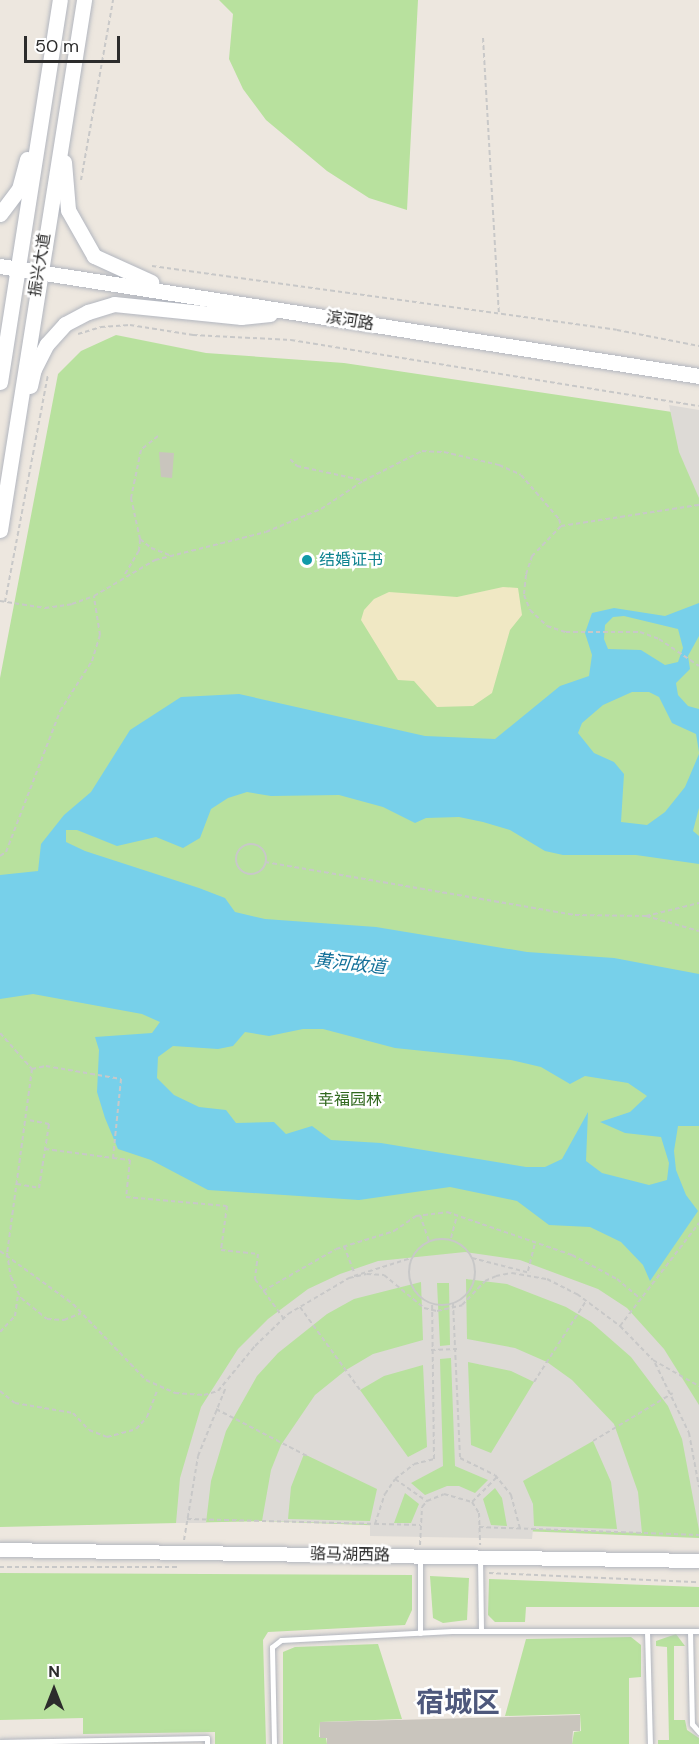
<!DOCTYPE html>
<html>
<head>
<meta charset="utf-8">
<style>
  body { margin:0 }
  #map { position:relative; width:699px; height:1744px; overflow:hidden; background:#ede7df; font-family:"DM Sans","Noto Sans SC",sans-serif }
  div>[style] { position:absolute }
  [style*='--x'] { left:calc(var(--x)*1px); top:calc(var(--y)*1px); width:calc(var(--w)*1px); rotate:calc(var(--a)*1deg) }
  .green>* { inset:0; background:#b8e19e }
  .sand>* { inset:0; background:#f0e8c4 }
  .plaza>* { inset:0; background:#dddad6 }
  .water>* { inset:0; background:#77d0ea }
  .building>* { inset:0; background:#c9c5bd }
  .path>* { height:2px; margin-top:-1px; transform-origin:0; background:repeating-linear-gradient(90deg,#c8c8c8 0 4.5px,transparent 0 7.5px) }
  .path>.ring { margin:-1px; padding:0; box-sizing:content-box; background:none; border:2px solid #c8c8c8; border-radius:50% }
  .roads { filter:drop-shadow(0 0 2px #b2b6bf) drop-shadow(0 0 2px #b2b6bf) }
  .service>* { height:5px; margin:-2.5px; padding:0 2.5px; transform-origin:2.5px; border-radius:2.5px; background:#fff }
  .tertiary>* { height:14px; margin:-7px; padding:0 7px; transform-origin:7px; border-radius:7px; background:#fff }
  .secondary>* { height:15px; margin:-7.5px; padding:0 7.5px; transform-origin:7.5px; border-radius:7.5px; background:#fff }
  .dots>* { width:16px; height:16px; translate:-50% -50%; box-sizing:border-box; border:3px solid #fff; border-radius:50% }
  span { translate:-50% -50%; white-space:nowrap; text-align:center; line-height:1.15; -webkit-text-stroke:5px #fff; paint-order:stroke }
  .street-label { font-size:16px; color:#2c2c2c }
  .culture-label { font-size:16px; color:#0d838f }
  .left { translate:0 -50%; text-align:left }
  .park-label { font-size:16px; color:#30681e }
  .water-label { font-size:18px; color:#137099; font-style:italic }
  .town-label { font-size:28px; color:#4e587c; font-weight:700 }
  .north { position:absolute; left:24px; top:1660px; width:60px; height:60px; -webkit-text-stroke:4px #fff; paint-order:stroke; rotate:0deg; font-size:16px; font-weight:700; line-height:24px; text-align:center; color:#2c2c2c }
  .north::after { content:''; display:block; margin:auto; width:21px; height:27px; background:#2c2c2c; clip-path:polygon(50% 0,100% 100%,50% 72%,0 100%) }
  .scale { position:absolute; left:24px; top:36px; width:96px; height:27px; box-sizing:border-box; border:3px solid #2c2c2c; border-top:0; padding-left:8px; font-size:18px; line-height:21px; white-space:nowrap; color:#2c2c2c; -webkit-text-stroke:4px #fff; paint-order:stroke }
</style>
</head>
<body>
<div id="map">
  <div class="green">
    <i style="clip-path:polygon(219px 0,418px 0,407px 210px,369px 198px,327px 171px,266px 120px,243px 89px,229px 59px,233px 14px)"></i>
    <i style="clip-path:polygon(116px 335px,206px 353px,344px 363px,699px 416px,699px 1538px,262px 1521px,0 1527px,0 678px,58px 374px,81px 351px)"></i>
    <i style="clip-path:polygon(0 1573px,412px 1575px,412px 1610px,405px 1625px,268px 1632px,263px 1640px,266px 1744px,215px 1744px,215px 1732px,83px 1734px,83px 1718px,0 1720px)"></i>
    <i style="clip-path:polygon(430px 1576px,469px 1578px,467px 1620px,443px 1623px,433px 1618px)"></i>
    <i style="clip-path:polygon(489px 1579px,699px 1587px,699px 1607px,526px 1607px,525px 1622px,495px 1622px,488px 1615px)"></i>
    <i style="clip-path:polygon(676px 1634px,685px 1646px,674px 1646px,674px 1720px,685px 1720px,687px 1730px,699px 1738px,699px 1744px,658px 1744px,658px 1740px,669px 1740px,667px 1647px,656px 1646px,656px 1641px)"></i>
    <i style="clip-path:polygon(631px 1637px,641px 1645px,641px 1677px,629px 1678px,629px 1744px,572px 1744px,574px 1732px,581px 1731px,580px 1714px,505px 1716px,526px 1639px)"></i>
    <i style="clip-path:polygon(378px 1644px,402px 1719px,320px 1722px,319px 1737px,326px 1738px,327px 1744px,283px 1744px,283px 1652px,295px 1647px)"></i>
  </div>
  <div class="sand">
    <i style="clip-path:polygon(503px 587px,518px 588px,522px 615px,510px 630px,492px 693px,473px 706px,437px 707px,414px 681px,398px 680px,361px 620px,364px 610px,374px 599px,389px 592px,457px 597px)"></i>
  </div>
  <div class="plaza">
    <i style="clip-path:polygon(669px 405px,699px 410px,699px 498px,679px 452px)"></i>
    <i style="clip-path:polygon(evenodd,465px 1252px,520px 1260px,598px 1289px,627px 1308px,664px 1349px,699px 1405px,699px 1530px,682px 1439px,668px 1406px,631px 1357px,591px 1322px,566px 1307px,507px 1284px,466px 1279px,467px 1339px,515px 1348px,547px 1362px,572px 1380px,614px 1424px,638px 1492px,642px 1533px,533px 1529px,532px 1539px,370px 1536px,370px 1524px,262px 1521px,271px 1470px,281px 1445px,315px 1395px,346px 1370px,373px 1354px,423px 1340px,421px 1282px,354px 1299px,327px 1314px,278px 1353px,257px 1376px,226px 1431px,211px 1481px,206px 1523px,176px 1523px,180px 1478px,201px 1407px,238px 1349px,268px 1319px,308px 1289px,340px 1274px,378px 1261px,465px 1252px,449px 1283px,450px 1345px,440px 1346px,437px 1283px,449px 1283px,465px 1252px,451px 1358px,455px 1466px,488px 1480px,475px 1493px,459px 1486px,447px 1486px,425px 1495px,411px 1483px,443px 1466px,440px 1359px,451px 1358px,465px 1252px,468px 1362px,511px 1371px,534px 1382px,491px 1453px,471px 1445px,468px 1362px,465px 1252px,423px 1365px,427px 1447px,408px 1457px,360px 1390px,384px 1376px,423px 1365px,465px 1252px,593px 1441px,611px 1482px,617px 1529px,534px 1526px,533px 1504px,523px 1481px,593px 1441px,465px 1252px,304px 1454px,377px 1489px,370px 1521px,288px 1519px,291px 1487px,304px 1454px,465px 1252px,495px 1488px,502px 1498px,507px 1526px,491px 1525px,483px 1499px,495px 1488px,465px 1252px,405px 1493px,419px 1504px,411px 1523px,394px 1523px,405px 1493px)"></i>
  </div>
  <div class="water">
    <i style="clip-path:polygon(evenodd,699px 603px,699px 636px,688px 656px,690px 669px,676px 683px,678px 695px,688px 706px,699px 709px,699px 752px,696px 734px,672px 723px,659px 697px,649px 692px,632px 692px,603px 705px,582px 723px,578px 733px,594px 753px,614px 762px,624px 774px,621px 822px,647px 825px,665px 812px,685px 787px,699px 754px,699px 808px,693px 831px,699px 836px,699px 864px,636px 855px,563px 855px,545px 851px,510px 830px,483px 822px,459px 817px,426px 818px,415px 823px,383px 807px,339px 795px,271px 796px,247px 792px,228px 798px,211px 809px,200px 838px,183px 848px,156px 837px,117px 846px,77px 830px,66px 830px,66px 842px,85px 851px,199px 888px,225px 898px,235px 912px,265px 919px,376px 927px,527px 952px,614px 958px,699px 974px,699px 1126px,678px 1126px,674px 1151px,676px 1170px,686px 1195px,698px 1211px,650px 1281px,643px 1265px,621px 1242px,590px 1227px,549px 1225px,517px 1201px,450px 1187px,359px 1200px,208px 1190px,151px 1160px,118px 1149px,105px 1118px,97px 1092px,99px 1050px,95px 1037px,152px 1033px,160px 1022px,142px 1014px,33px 994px,0 999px,0 875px,38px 871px,41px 844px,64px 815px,91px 792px,130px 730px,181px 697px,239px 694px,425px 736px,495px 739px,560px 686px,589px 676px,592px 655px,585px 633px,592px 613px,614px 608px,665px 616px,699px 603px,624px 616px,678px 629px,683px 648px,678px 662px,665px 665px,641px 650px,608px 649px,604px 639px,605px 625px,613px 617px,624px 616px,699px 603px,303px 1029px,323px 1029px,395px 1048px,511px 1060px,541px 1067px,570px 1084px,585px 1076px,628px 1083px,647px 1096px,630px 1112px,600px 1122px,625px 1133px,661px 1137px,669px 1163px,667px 1180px,649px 1185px,602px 1173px,586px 1161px,588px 1112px,562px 1159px,545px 1167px,526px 1167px,381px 1143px,331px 1140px,312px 1126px,286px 1134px,274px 1122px,236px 1123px,226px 1110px,199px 1107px,174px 1095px,157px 1078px,158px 1057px,173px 1046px,218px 1049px,233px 1046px,245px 1032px,269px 1036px,303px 1029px)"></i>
  </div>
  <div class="building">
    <i style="clip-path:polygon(159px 452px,174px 453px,172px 478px,161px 477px)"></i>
    <i style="clip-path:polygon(580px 1715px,580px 1731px,573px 1731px,572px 1744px,327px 1744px,327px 1738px,320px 1738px,320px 1722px)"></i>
  </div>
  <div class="path">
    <i style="--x:483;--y:38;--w:276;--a:86.7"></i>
    <i style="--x:81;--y:180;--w:183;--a:-79.9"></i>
    <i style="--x:152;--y:266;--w:469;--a:7.8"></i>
    <i style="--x:617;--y:330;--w:84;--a:11"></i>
    <i style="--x:78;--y:334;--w:24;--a:-17"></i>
    <i style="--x:101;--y:327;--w:29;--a:-4"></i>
    <i style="--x:130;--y:325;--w:64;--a:9"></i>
    <i style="--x:193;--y:335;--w:98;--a:2.9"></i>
    <i style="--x:291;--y:340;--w:413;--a:9.2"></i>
    <i style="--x:158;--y:436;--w:22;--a:141"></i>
    <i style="--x:141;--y:450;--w:49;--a:101.8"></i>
    <i style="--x:131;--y:498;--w:42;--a:77.6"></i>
    <i style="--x:140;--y:539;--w:14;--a:39"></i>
    <i style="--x:151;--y:548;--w:22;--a:21"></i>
    <i style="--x:290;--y:459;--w:10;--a:45"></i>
    <i style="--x:297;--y:466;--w:66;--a:12.3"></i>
    <i style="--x:561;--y:526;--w:140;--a:-8.7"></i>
    <i style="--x:125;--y:574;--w:27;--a:-59"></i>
    <i style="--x:139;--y:551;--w:12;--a:-85"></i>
    <i style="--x:0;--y:601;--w:46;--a:8.8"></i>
    <i style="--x:45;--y:608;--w:27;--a:-8"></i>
    <i style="--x:72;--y:604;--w:23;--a:-20"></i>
    <i style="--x:94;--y:596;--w:71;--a:-30.5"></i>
    <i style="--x:155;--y:560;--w:114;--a:-14.2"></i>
    <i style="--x:266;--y:532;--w:60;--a:-22.7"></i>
    <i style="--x:321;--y:509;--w:50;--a:-33.7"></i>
    <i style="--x:363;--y:481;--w:66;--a:-27"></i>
    <i style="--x:422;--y:451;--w:22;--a:3"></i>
    <i style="--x:444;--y:452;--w:57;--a:13.3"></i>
    <i style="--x:499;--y:465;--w:24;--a:24"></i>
    <i style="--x:521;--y:475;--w:58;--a:49.2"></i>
    <i style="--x:559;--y:519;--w:7;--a:74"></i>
    <i style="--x:561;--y:526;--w:42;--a:134"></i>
    <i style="--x:532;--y:556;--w:20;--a:108"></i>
    <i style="--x:526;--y:575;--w:20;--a:96"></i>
    <i style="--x:524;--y:595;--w:16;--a:68"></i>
    <i style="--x:530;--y:610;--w:23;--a:43"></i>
    <i style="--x:547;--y:626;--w:20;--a:18"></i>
    <i style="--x:566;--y:632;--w:74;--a:0"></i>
    <i style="--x:640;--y:632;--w:20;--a:20"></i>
    <i style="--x:659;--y:639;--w:48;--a:34"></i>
    <i style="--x:5;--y:602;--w:231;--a:-79.3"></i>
    <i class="ring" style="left:236px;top:844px;width:28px;height:28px"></i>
    <i style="--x:0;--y:856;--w:7;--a:-34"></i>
    <i style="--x:6;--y:852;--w:151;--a:-69"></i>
    <i style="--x:60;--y:711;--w:59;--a:-57.4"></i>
    <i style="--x:92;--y:661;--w:27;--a:-73"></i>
    <i style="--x:100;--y:635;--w:39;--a:-99"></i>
    <i style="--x:265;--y:862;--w:314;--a:9.7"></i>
    <i style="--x:575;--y:915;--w:71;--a:0.8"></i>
    <i style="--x:646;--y:916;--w:55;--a:-13.8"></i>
    <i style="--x:646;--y:916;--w:55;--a:15.8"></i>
    <i style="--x:0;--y:1033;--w:48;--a:48.4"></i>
    <i style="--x:32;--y:1069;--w:186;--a:97.7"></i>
    <i style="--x:7;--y:1253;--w:24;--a:81"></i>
    <i style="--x:11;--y:1277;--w:23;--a:65"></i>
    <i style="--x:21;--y:1298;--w:33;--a:39"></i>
    <i style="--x:47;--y:1319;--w:17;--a:3"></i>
    <i style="--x:64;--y:1320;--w:18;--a:-22"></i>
    <i style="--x:32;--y:1069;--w:14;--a:-12"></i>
    <i style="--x:46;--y:1066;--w:76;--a:9.8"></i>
    <i style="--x:121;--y:1079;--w:79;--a:95.8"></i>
    <i style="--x:113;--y:1158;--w:17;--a:7"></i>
    <i style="--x:130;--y:1160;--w:37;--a:96"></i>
    <i style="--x:126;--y:1197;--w:101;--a:5.1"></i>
    <i style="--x:227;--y:1206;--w:44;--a:97.8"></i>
    <i style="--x:221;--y:1250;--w:37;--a:6"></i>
    <i style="--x:258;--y:1254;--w:25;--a:97"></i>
    <i style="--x:255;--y:1279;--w:49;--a:54.1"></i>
    <i style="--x:45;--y:1149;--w:69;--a:7.5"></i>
    <i style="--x:17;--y:1184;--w:22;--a:10"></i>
    <i style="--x:39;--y:1188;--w:65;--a:-81.1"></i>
    <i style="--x:49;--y:1124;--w:21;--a:-169"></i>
    <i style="--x:420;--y:1215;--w:28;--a:71"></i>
    <i style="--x:451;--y:1238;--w:24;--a:-75"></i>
    <i class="ring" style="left:409px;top:1239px;width:64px;height:64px"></i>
    <i style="--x:344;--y:1246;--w:30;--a:69"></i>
    <i style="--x:0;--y:1251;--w:90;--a:36"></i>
    <i style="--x:73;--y:1304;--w:105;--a:46.2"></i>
    <i style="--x:146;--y:1380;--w:32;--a:24"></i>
    <i style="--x:175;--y:1393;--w:29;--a:4"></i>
    <i style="--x:204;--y:1395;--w:15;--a:-16"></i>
    <i style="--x:218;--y:1391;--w:58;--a:-50.6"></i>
    <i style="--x:255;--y:1346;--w:46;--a:-44.1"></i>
    <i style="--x:288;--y:1314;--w:71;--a:-30.5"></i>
    <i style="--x:349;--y:1278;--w:18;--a:-13"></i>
    <i style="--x:367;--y:1274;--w:17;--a:3"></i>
    <i style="--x:384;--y:1275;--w:52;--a:39.5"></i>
    <i style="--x:424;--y:1308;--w:13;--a:13"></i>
    <i style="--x:437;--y:1311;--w:26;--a:-13"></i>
    <i style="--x:462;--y:1305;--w:33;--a:-46"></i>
    <i style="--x:485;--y:1281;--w:12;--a:-24"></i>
    <i style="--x:496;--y:1276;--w:16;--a:-11"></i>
    <i style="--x:512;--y:1273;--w:36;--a:10"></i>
    <i style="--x:547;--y:1279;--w:34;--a:27"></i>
    <i style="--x:577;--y:1294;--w:54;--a:36.7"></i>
    <i style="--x:620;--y:1326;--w:47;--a:45.9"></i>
    <i style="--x:653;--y:1360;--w:53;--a:29.5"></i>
    <i style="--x:472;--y:1258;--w:60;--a:14.5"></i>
    <i style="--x:528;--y:1271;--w:30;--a:-76"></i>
    <i style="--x:354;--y:1276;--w:60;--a:-17.5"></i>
    <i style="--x:263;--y:1291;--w:84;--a:-29.9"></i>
    <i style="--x:336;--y:1249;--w:61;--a:-17.2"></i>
    <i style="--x:394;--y:1231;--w:27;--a:-34"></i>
    <i style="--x:416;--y:1216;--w:31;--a:-7"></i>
    <i style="--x:447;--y:1212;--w:132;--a:19"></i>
    <i style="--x:572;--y:1255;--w:51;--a:28.1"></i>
    <i style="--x:617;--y:1279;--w:31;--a:40"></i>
    <i style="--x:453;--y:1303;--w:155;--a:87.4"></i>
    <i style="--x:460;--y:1458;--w:39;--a:26"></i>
    <i style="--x:495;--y:1475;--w:26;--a:51"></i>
    <i style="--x:511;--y:1495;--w:35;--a:75"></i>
    <i style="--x:300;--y:1307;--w:102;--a:54.1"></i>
    <i style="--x:620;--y:1326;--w:130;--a:-52.5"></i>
    <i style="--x:0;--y:1332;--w:22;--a:-47"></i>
    <i style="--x:15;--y:1316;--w:22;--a:-82"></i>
    <i style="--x:431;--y:1350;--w:26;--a:-2"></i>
    <i style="--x:655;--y:1363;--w:78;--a:64.1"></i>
    <i style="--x:689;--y:1433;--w:55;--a:79.5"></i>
    <i style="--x:534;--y:1382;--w:96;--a:-57.3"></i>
    <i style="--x:0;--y:1391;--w:19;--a:39"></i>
    <i style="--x:15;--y:1403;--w:59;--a:9.8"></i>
    <i style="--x:73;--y:1413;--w:23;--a:47"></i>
    <i style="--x:89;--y:1430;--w:19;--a:21"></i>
    <i style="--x:107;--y:1437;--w:30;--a:-15"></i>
    <i style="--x:136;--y:1429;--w:16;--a:-47"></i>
    <i style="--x:147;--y:1417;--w:30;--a:-69"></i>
    <i style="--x:216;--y:1409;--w:105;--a:27.3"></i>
    <i style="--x:593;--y:1441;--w:93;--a:-31"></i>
    <i style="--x:395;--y:1479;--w:39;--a:35"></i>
    <i style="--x:472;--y:1502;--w:35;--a:-45"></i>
    <i style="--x:187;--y:1519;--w:233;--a:1.5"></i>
    <i style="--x:375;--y:1524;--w:32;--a:-72"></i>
    <i style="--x:385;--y:1494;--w:18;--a:-56"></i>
    <i style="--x:395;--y:1479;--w:24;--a:-38"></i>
    <i style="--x:414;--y:1464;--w:21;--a:-14"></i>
    <i style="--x:434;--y:1459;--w:156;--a:-90.7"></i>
    <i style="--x:479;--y:1527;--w:220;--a:2.1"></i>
    <i style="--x:184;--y:1540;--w:85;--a:-80.5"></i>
    <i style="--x:198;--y:1456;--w:74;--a:-67.9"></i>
    <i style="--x:420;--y:1545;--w:38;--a:-87"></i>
    <i style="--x:422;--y:1507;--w:8;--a:-50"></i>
    <i style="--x:427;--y:1501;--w:18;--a:-22"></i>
    <i style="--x:444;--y:1494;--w:29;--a:16"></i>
    <i style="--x:472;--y:1502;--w:13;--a:58"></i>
    <i style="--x:479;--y:1513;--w:32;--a:88"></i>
    <i style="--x:0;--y:1567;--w:177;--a:0"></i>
    <i style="--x:489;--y:1573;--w:210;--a:2.5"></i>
  </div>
  <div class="roads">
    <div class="service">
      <i style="--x:480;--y:1558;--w:73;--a:89.2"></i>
      <i style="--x:647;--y:1631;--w:113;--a:88.5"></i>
      <i style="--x:690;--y:1631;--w:93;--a:88.8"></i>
      <i style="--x:692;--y:1724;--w:11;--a:49"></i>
      <i style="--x:420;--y:1633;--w:76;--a:-90"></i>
      <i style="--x:0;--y:1742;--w:207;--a:-1.1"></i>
      <i style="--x:207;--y:1738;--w:6;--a:90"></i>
      <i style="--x:274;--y:1744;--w:97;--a:-91.2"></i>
      <i style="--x:272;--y:1647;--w:11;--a:-38"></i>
      <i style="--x:281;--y:1640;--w:171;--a:-3"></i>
      <i style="--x:452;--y:1631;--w:247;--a:0"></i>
    </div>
    <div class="tertiary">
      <i style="--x:0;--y:1550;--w:699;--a:0.9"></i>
    </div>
    <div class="secondary">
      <i style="--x:64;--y:162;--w:48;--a:85.2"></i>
      <i style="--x:68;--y:210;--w:53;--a:60.5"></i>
      <i style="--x:94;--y:256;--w:63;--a:24.5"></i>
      <i style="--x:0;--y:214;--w:31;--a:-53"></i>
      <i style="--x:19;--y:189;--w:31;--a:-75"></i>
      <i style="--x:0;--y:266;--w:708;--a:8.94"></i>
      <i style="--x:0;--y:382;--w:387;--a:-81.1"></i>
      <i style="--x:30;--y:386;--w:17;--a:-77"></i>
      <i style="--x:34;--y:369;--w:28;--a:-63"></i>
      <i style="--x:47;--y:344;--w:27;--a:-48"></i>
      <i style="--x:65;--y:324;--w:26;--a:-28"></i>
      <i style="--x:88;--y:312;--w:27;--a:-17"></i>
      <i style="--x:114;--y:304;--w:128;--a:5.8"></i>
      <i style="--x:241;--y:317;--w:29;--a:-6"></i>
      <i style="--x:0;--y:530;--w:537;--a:-80.99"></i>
    </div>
  </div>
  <div class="dots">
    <i style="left:307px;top:560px;background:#0f9aa8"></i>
  </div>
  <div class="street-label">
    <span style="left:40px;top:265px;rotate:-81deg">振兴大道</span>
    <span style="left:350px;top:321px;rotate:9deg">滨河路</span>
    <span style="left:350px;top:1555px;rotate:1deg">骆马湖西路</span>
  </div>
  <div class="culture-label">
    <span class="left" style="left:319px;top:560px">结婚证书</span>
  </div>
  <div class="park-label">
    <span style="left:350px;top:1100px">幸福园林</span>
  </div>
  <div class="water-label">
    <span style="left:350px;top:964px;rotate:6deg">黄河故道</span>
  </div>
  <div class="town-label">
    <span style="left:458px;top:1703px">宿城区</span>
  </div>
  <div class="north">N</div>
  <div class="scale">50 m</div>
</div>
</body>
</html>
